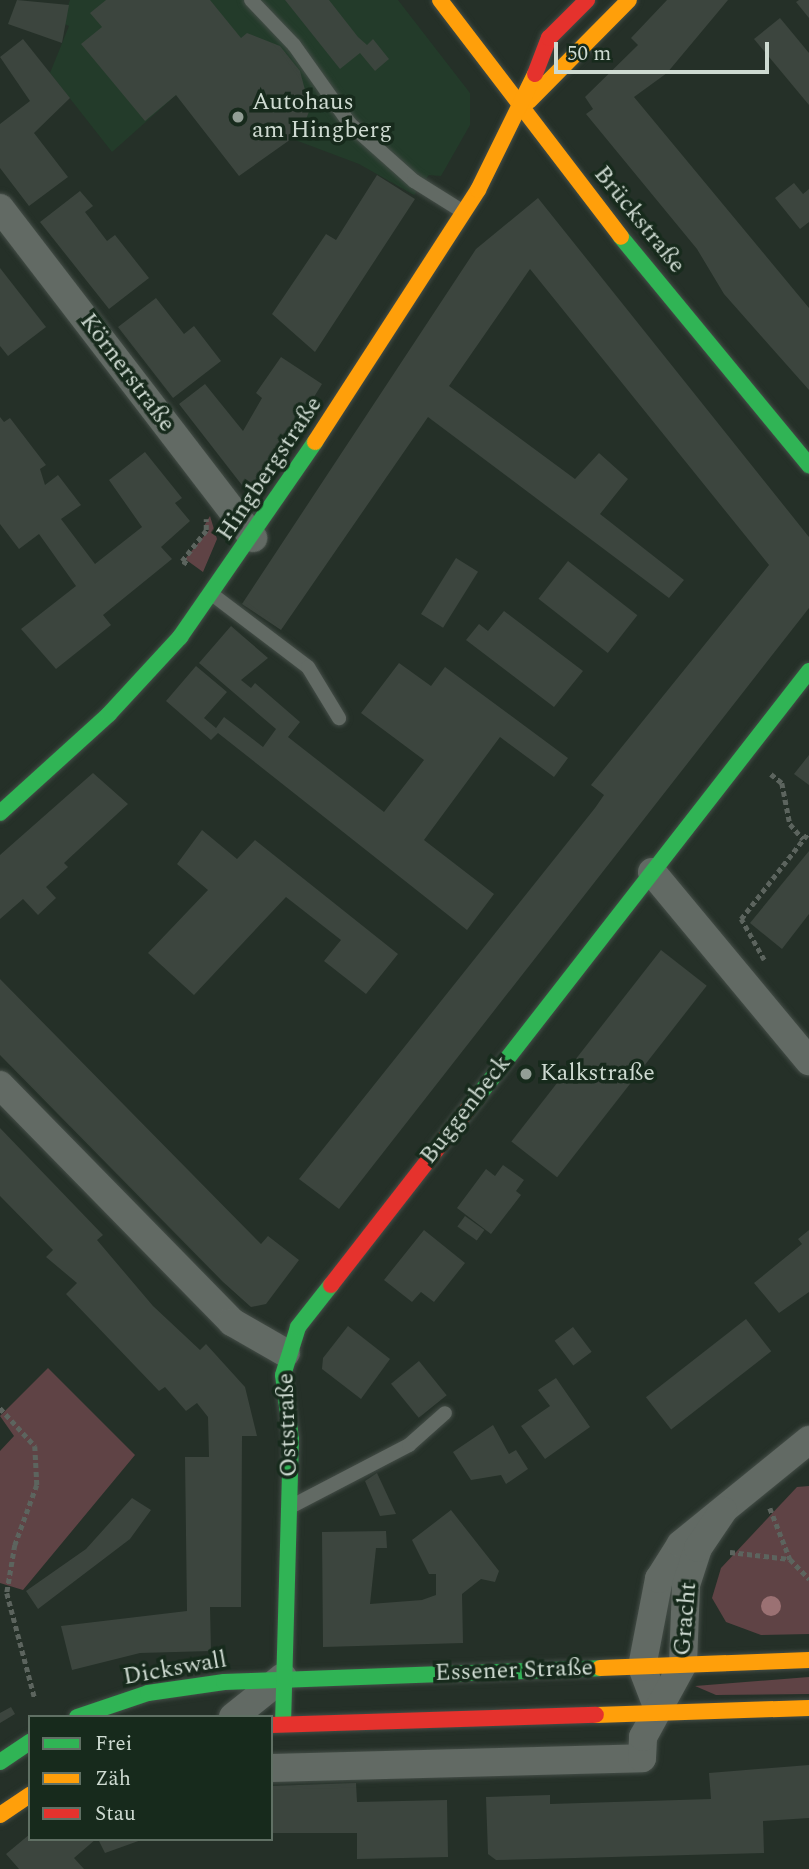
<!DOCTYPE html>
<html>
<head>
<meta charset="utf-8">
<style>
  body { margin:0 }
  #map { position:relative; width:809px; height:1869px; overflow:hidden; background:#253028; font-family:Spectral,serif }
  div>[style] { position:absolute }
  [style*='--x'] { left:calc(var(--x)*1px); top:calc(var(--y)*1px); width:calc(var(--w)*1px); rotate:calc(var(--a)*1deg) }
  .built>* { inset:0; background:#233b2a }
  .green>* { inset:0; background:#5f4345 }
  .building>* { inset:0; background:#3c453e; transform-origin:0 0 }
  .path>* { height:4.5px; margin-top:-2.25px; transform-origin:0; background:repeating-linear-gradient(90deg,#5c645e 0 5px,transparent 0 8.5px) }
  .roads { filter:drop-shadow(0 0 2px #444d47) drop-shadow(0 0 2px #444d47) }
  .lane>* { height:14px; margin:-7px; padding:0 7px; transform-origin:7px; border-radius:7px; background:#626a64 }
  .street>* { height:28px; margin:-14px; padding:0 14px; transform-origin:14px; border-radius:14px; background:#626a64 }
  .fast>* { height:16px; margin:-8px; padding:0 8px; transform-origin:8px; border-radius:8px; background:#30b455 }
  .slow>* { height:16px; margin:-8px; padding:0 8px; transform-origin:8px; border-radius:8px; background:#ff9f0a }
  .jam>* { height:16px; margin:-8px; padding:0 8px; transform-origin:8px; border-radius:8px; background:#e5322d }
  .trees>* { width:20px; height:20px; margin:-10px; border-radius:50%; background:#9b7173 }
  .dots>* { width:19px; height:19px; translate:-50% -50%; box-sizing:border-box; border:4px solid #172a1c; border-radius:50% }
  span { translate:-50% -50%; white-space:nowrap; text-align:center; line-height:1.15; -webkit-text-stroke:7px #172a1c; paint-order:stroke }
  .poi-label { font-size:24px; color:#cedad1 }
  .left { translate:0 -50%; text-align:left }
  .street-label { font-size:24px; color:#cedad1 }
  .legend { position:absolute; left:28px; top:1715px; width:245px; height:126px; box-sizing:border-box; background:#172a1c; border:2px solid #607064; margin:0; padding:9px 12px; list-style:none; font-size:21px; color:#cedad1 }
  .legend li { display:flex; align-items:center; gap:14px; height:35px }
  .legend b { width:35px; border:2px solid #607064 }
  .scale { position:absolute; left:554px; top:42px; width:215px; height:32px; box-sizing:border-box; border:4px solid #cedad1; border-top:0; padding-left:9px; font-size:21px; line-height:24px; white-space:nowrap; color:#cedad1; -webkit-text-stroke:5px #172a1c; paint-order:stroke }
</style>
</head>
<body>
<div id="map">
  <div class="built">
    <i style="clip-path:polygon(70px 0,398px 0,470px 93px,470px 125px,441px 176px,429px 175px,414px 195px,359px 164px,176px 95px,112px 152px,50px 73px,69px 26px,62px 23px)"></i>
  </div>
  <div class="green">
    <i style="clip-path:polygon(210px 516px,217px 539px,203px 572px,185px 559px,209px 530px,204px 526px)"></i>
    <i style="clip-path:polygon(48px 1368px,135px 1455px,23px 1590px,0 1583px,0 1451px,14px 1436px,0 1416px)"></i>
    <i style="clip-path:polygon(809px 1486px,809px 1634px,761px 1635px,726px 1622px,712px 1598px,721px 1568px,797px 1487px)"></i>
    <i style="clip-path:polygon(809px 1677px,809px 1694px,716px 1695px,695px 1686px)"></i>
  </div>
  <div class="building">
    <i style="clip-path:polygon(17px 0,69px 5px,62px 43px,8px 24px)"></i>
    <i style="clip-path:polygon(106px 0,210px 0,241px 38px,247px 33px,280px 46px,300px 71px,310px 109px,301px 132px,239px 176px,176px 95px,145px 121px,81px 44px,102px 27px,90px 13px)"></i>
    <i style="clip-path:polygon(285px 0,329px 0,358px 37px,367px 45px,373px 39px,389px 59px,375px 71px,360px 53px,340px 69px)"></i>
    <i style="clip-path:polygon(667px 0,728px 0,667px 73px,634px 97px,809px 308px,809px 390px,724px 294px,697px 249px,586px 114px,593px 109px,585px 97px,638px 45px,631px 38px)"></i>
    <i style="clip-path:polygon(799px 0,809px 0,809px 18px,796px 2px)"></i>
    <i style="clip-path:polygon(780px 18px,809px 53px,809px 105px,754px 39px)"></i>
    <i style="clip-path:polygon(23px 39px,70px 98px,34px 133px,68px 177px,29px 206px,0 168px,0 124px,30px 101px,0 57px)"></i>
    <i style="clip-path:polygon(377px 175px,415px 199px,315px 352px,272px 314px,326px 234px,336px 240px)"></i>
    <i style="clip-path:polygon(794px 183px,803px 194px,809px 189px,809px 222px,800px 229px,775px 198px)"></i>
    <i style="clip-path:polygon(80px 191px,93px 206px,85px 212px,107px 241px,115px 235px,149px 278px,109px 309px,40px 222px)"></i>
    <i style="clip-path:polygon(538px 198px,809px 537px,809px 608px,339px 1209px,299px 1179px,595px 808px,604px 795px,591px 785px,769px 565px,530px 269px,449px 386px,575px 479px,599px 453px,628px 479px,600px 514px,684px 580px,669px 598px,428px 417px,281px 630px,242px 604px,476px 249px)"></i>
    <i style="clip-path:polygon(0 268px,46px 327px,8px 356px,0 346px)"></i>
    <i style="clip-path:polygon(156px 298px,184px 334px,194px 326px,221px 361px,173px 398px,118px 327px)"></i>
    <i style="clip-path:polygon(281px 357px,322px 384px,259px 486px,245px 489px,179px 404px,205px 384px,243px 431px,262px 398px,256px 393px)"></i>
    <i style="clip-path:polygon(0 417px,4px 422px,10px 418px,46px 465px,40px 469px,45px 485px,58px 475px,81px 505px,61px 519px,95px 564px,142px 527px,109px 480px,145px 452px,182px 498px,175px 503px,190px 521px,161px 547px,172px 559px,103px 615px,111px 625px,56px 669px,21px 629px,76px 586px,39px 534px,19px 549px,0 524px)"></i>
    <i style="left:456px;top:558px;width:26px;height:66px;rotate:32deg"></i>
    <i style="left:568px;top:561px;width:88px;height:48px;rotate:38deg"></i>
    <i style="clip-path:polygon(504px 611px,583px 671px,554px 707px,466px 640px,479px 624px,488px 631px)"></i>
    <i style="clip-path:polygon(231px 626px,268px 658px,241px 680px,251px 688px,255px 683px,300px 722px,288px 737px,384px 812px,424px 760px,361px 713px,399px 663px,431px 686px,445px 667px,568px 758px,554px 777px,500px 737px,424px 840px,494px 894px,467px 930px,218px 733px,211px 740px,166px 701px,196px 666px,227px 692px,204px 718px,216px 728px,224px 717px,263px 747px,276px 729px,199px 663px)"></i>
    <i style="clip-path:polygon(809px 755px,809px 785px,794px 774px)"></i>
    <i style="clip-path:polygon(93px 773px,128px 804px,64px 863px,68px 867px,46px 887px,56px 898px,38px 915px,23px 899px,0 919px,0 855px)"></i>
    <i style="clip-path:polygon(202px 830px,237px 859px,255px 840px,398px 954px,366px 994px,324px 961px,341px 940px,286px 897px,194px 995px,148px 953px,208px 890px,177px 864px)"></i>
    <i style="clip-path:polygon(809px 851px,809px 914px,782px 949px,750px 923px)"></i>
    <i style="left:661px;top:950px;width:58px;height:243px;rotate:38deg"></i>
    <i style="clip-path:polygon(0 979px,261px 1244px,268px 1236px,299px 1260px,266px 1304px,251px 1307px,223px 1282px,0 1055px)"></i>
    <i style="clip-path:polygon(0 1128px,103px 1235px,97px 1240px,153px 1306px,200px 1350px,206px 1344px,245px 1387px,257px 1436px,242px 1436px,241px 1607px,210px 1607px,211px 1651px,140px 1653px,72px 1670px,61px 1626px,187px 1611px,185px 1457px,209px 1457px,208px 1417px,197px 1403px,186px 1411px,165px 1387px,159px 1391px,66px 1294px,77px 1283px,46px 1257px,53px 1250px,0 1196px)"></i>
    <i style="clip-path:polygon(503px 1165px,524px 1180px,516px 1191px,521px 1195px,491px 1234px,457px 1208px,486px 1169px,495px 1176px)"></i>
    <i style="left:465px;top:1216px;width:24px;height:13px;rotate:36deg"></i>
    <i style="clip-path:polygon(424px 1230px,465px 1263px,434px 1302px,421px 1292px,412px 1302px,384px 1280px)"></i>
    <i style="clip-path:polygon(809px 1230px,809px 1292px,779px 1313px,754px 1283px,802px 1244px,798px 1239px)"></i>
    <i style="left:746px;top:1319px;width:41px;height:127px;rotate:52deg"></i>
    <i style="clip-path:polygon(348px 1326px,390px 1359px,361px 1399px,322px 1369px,323px 1358px)"></i>
    <i style="left:573px;top:1327px;width:31px;height:23px;rotate:53deg"></i>
    <i style="left:419px;top:1361px;width:44px;height:36px;rotate:51deg"></i>
    <i style="clip-path:polygon(556px 1378px,590px 1427px,545px 1459px,521px 1426px,550px 1406px,538px 1390px)"></i>
    <i style="clip-path:polygon(493px 1425px,509px 1454px,516px 1450px,528px 1469px,506px 1484px,501px 1475px,471px 1480px,453px 1452px)"></i>
    <i style="clip-path:polygon(377px 1473px,396px 1514px,380px 1516px,365px 1481px)"></i>
    <i style="clip-path:polygon(132px 1498px,151px 1510px,130px 1539px,38px 1609px,26px 1591px,86px 1549px)"></i>
    <i style="clip-path:polygon(451px 1510px,499px 1571px,495px 1582px,481px 1579px,462px 1594px,463px 1643px,323px 1647px,322px 1532px,386px 1531px,387px 1548px,376px 1548px,370px 1604px,422px 1600px,436px 1595px,436px 1574px,429px 1574px,412px 1540px)"></i>
    <i style="clip-path:polygon(11px 1707px,15px 1714px,0 1723px,0 1713px)"></i>
    <i style="clip-path:polygon(809px 1765px,809px 1818px,763px 1821px,764px 1853px,496px 1860px,488px 1854px,486px 1797px,550px 1795px,550px 1804px,711px 1799px,709px 1773px)"></i>
    <i style="clip-path:polygon(356px 1783px,357px 1802px,447px 1800px,448px 1857px,357px 1859px,357px 1833px,271px 1833px,271px 1786px)"></i>
    <i style="clip-path:polygon(30px 1834px,30px 1839px,96px 1839px,74px 1858px,84px 1869px,19px 1869px,6px 1854px)"></i>
    <i style="clip-path:polygon(98px 1839px,144px 1839px,105px 1853px)"></i>
  </div>
  <div class="path">
    <i style="--x:187;--y:564;--w:6;--a:-149"></i>
    <i style="--x:182;--y:561;--w:39;--a:-52"></i>
    <i style="--x:206;--y:530;--w:11;--a:-90"></i>
    <i style="--x:771;--y:774;--w:14;--a:39"></i>
    <i style="--x:782;--y:783;--w:42;--a:79"></i>
    <i style="--x:790;--y:824;--w:20;--a:49"></i>
    <i style="--x:764;--y:960;--w:47;--a:-119.3"></i>
    <i style="--x:741;--y:919;--w:110;--a:-52"></i>
    <i style="--x:0;--y:1408;--w:52;--a:47.4"></i>
    <i style="--x:35;--y:1446;--w:39;--a:87"></i>
    <i style="--x:37;--y:1485;--w:64;--a:110.1"></i>
    <i style="--x:15;--y:1545;--w:49;--a:99.5"></i>
    <i style="--x:7;--y:1593;--w:110;--a:75.2"></i>
    <i style="--x:770;--y:1508;--w:55;--a:68.6"></i>
    <i style="--x:790;--y:1559;--w:28;--a:46"></i>
    <i style="--x:730;--y:1552;--w:60;--a:6.7"></i>
  </div>
  <div class="roads">
    <div class="lane">
      <i style="--x:251;--y:0;--w:62;--a:46.3"></i>
      <i style="--x:294;--y:45;--w:97;--a:54.7"></i>
      <i style="--x:350;--y:124;--w:86;--a:41.7"></i>
      <i style="--x:414;--y:181;--w:57;--a:32"></i>
      <i style="--x:213;--y:595;--w:119;--a:37.2"></i>
      <i style="--x:308;--y:667;--w:60;--a:58.7"></i>
      <i style="--x:292;--y:1506;--w:132;--a:-27.5"></i>
      <i style="--x:409;--y:1445;--w:48;--a:-41.6"></i>
    </div>
    <div class="street">
      <i style="--x:0;--y:208;--w:416;--a:52.5"></i>
      <i style="--x:652;--y:872;--w:246;--a:50.3"></i>
      <i style="--x:0;--y:1085;--w:332;--a:45.6"></i>
      <i style="--x:232;--y:1322;--w:62;--a:29.9"></i>
      <i style="--x:658;--y:1709;--w:45;--a:-110.9"></i>
      <i style="--x:642;--y:1667;--w:90;--a:-79.1"></i>
      <i style="--x:659;--y:1579;--w:41;--a:-57.8"></i>
      <i style="--x:681;--y:1544;--w:165;--a:-39.1"></i>
      <i style="--x:233;--y:1717;--w:64;--a:-38.7"></i>
      <i style="--x:271;--y:1768;--w:371;--a:-1.5"></i>
      <i style="--x:642;--y:1758;--w:21;--a:-87"></i>
      <i style="--x:643;--y:1737;--w:83;--a:-61.3"></i>
      <i style="--x:683;--y:1664;--w:79;--a:-87.8"></i>
      <i style="--x:686;--y:1585;--w:39;--a:-72"></i>
      <i style="--x:698;--y:1548;--w:45;--a:-56"></i>
    </div>
    <div class="fast">
      <i style="--x:621;--y:237;--w:296;--a:50.5"></i>
      <i style="--x:0;--y:813;--w:147;--a:-42.2"></i>
      <i style="--x:109;--y:714;--w:105;--a:-47.3"></i>
      <i style="--x:180;--y:637;--w:237;--a:-55.3"></i>
      <i style="--x:468;--y:1109;--w:555;--a:-52.1"></i>
      <i style="--x:77;--y:1717;--w:75;--a:-18.7"></i>
      <i style="--x:148;--y:1693;--w:77;--a:-8.2"></i>
      <i style="--x:224;--y:1682;--w:376;--a:-2.1"></i>
      <i style="--x:283;--y:1724;--w:285;--a:-88.4"></i>
      <i style="--x:291;--y:1439;--w:64;--a:-97.1"></i>
      <i style="--x:283;--y:1375;--w:50;--a:-72.6"></i>
      <i style="--x:298;--y:1327;--w:53;--a:-51.8"></i>
      <i style="--x:0;--y:1762;--w:36;--a:-34"></i>
    </div>
    <div class="slow">
      <i style="--x:440;--y:0;--w:298;--a:52.6"></i>
      <i style="--x:529;--y:101;--w:142;--a:-45.3"></i>
      <i style="--x:315;--y:442;--w:300;--a:-57.1"></i>
      <i style="--x:478;--y:190;--w:129;--a:-63.8"></i>
      <i style="--x:600;--y:1668;--w:209;--a:-2.2"></i>
      <i style="--x:596;--y:1715;--w:213;--a:-1.9"></i>
      <i style="--x:0;--y:1815;--w:36;--a:-34"></i>
    </div>
    <div class="jam">
      <i style="--x:535;--y:74;--w:39;--a:-69"></i>
      <i style="--x:549;--y:38;--w:54;--a:-45"></i>
      <i style="--x:331;--y:1285;--w:223;--a:-52.1"></i>
      <i style="--x:271;--y:1725;--w:325;--a:-1.8"></i>
    </div>
  </div>
  <div class="trees">
    <i style="left:771px;top:1606px"></i>
  </div>
  <div class="dots">
    <i style="left:238px;top:117px;background:#939e96"></i>
    <i style="left:526px;top:1074px;background:#939e96"></i>
  </div>
  <div class="poi-label">
    <span class="left" style="left:252px;top:117px">Autohaus<br>am Hingberg</span>
    <span class="left" style="left:540px;top:1074px">Kalkstraße</span>
  </div>
  <div class="street-label">
    <span style="left:639px;top:220px;rotate:51deg">Brückstraße</span>
    <span style="left:127px;top:373px;rotate:53deg">Körnerstraße</span>
    <span style="left:270px;top:469px;rotate:-56deg">Hingbergstraße</span>
    <span style="left:466px;top:1110px;rotate:-52deg">Buggenbeck</span>
    <span style="left:288px;top:1425px;rotate:-92deg">Oststraße</span>
    <span style="left:686px;top:1619px;rotate:-85deg">Gracht</span>
    <span style="left:175px;top:1669px;rotate:-10deg">Dickswall</span>
    <span style="left:514px;top:1671px;rotate:-2deg">Essener Straße</span>
  </div>
  <ul class="legend">
  <li><b style="height:9px;background:#30b455"></b>Frei</li>
  <li><b style="height:9px;background:#ff9f0a"></b>Zäh</li>
  <li><b style="height:9px;background:#e5322d"></b>Stau</li>
  </ul>
  <div class="scale">50 m</div>
</div>
</body>
</html>
